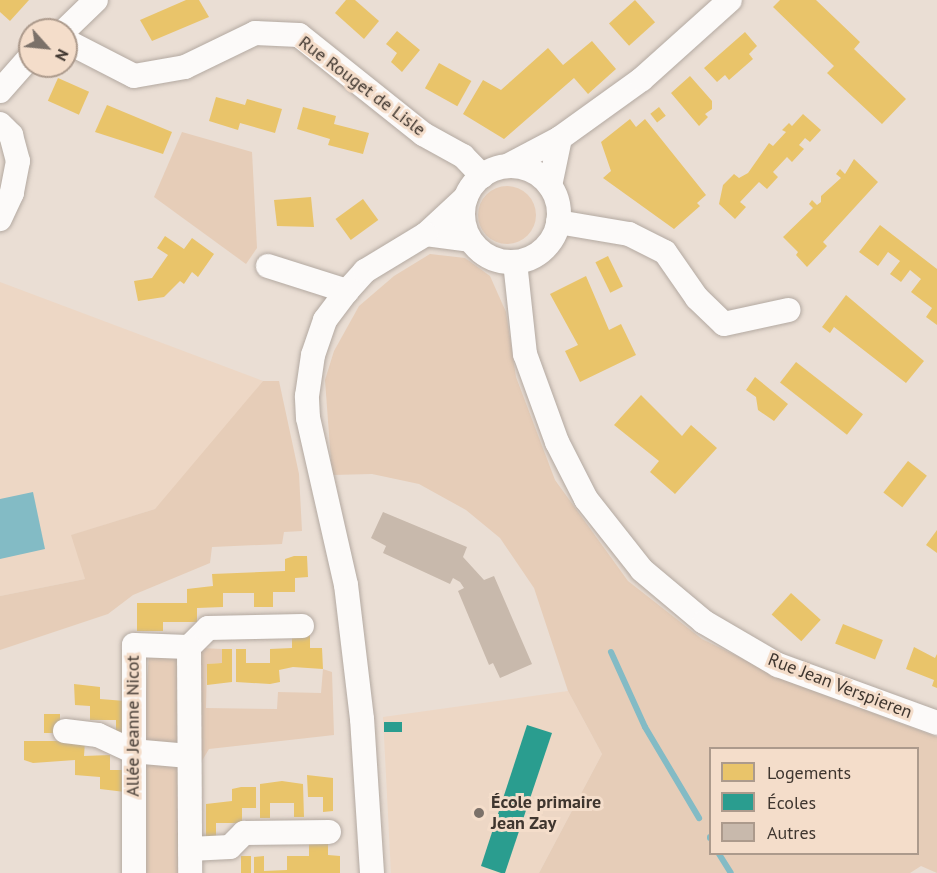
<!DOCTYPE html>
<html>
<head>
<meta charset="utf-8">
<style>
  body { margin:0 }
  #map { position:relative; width:937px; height:873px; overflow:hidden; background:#eaded4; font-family:"PT Sans",sans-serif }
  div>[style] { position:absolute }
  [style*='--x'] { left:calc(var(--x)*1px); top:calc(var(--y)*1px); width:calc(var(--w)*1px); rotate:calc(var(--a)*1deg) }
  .built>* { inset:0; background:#edd7c5 }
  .green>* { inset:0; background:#e6cdb8 }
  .round { border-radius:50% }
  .water>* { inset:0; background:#83bbc5 }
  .homes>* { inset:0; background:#e9c46a; transform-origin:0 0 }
  .schools>* { inset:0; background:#2a9d8f; transform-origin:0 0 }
  .stream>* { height:6px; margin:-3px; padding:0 3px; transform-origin:3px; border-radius:3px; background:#83bbc5 }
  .building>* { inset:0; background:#c8b9ac }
  .roads { filter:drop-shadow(0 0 2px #b3a9a1) drop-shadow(0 0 2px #b3a9a1) }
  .minor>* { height:24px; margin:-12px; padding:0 12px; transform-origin:12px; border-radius:12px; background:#fcfaf9 }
  .minor>.ring { margin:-12px; padding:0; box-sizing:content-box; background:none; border:24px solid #fcfaf9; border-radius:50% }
  .dots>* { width:16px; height:16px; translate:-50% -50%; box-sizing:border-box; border:3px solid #f4ddca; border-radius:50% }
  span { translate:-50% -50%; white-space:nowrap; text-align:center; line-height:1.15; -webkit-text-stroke:6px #f4ddca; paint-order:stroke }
  .street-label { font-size:18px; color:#3f362f }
  .poi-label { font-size:18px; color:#3f362f; font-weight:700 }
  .left { translate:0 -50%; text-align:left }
  .legend { position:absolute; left:709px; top:747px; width:210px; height:108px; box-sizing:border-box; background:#f4ddca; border:2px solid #ac9a8c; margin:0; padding:8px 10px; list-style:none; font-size:18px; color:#3f362f }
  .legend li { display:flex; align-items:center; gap:12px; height:30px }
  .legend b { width:30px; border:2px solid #ac9a8c }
  .north { position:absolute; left:18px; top:18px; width:60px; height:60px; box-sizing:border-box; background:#f4ddca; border:2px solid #ac9a8c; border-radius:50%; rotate:117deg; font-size:16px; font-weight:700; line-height:24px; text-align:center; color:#3f362f }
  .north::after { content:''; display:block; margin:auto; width:21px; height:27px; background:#7b7169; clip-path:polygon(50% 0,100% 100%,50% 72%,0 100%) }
</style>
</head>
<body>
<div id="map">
  <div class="built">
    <i style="clip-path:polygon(0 282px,263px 381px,175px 491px,155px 509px,72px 535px,85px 579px,0 596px)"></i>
    <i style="clip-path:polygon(568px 691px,602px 754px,539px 873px,391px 873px,383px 717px)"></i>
  </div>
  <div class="green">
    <i style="clip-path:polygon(182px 132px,252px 152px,257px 248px,246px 264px,154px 197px)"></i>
    <i class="round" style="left:478px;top:186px;width:58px;height:58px"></i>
    <i style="clip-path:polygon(evenodd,430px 254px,465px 258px,490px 276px,506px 312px,516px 377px,555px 480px,628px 581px,702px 639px,790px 682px,937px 737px,937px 873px,921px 866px,910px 873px,539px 873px,602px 754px,568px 691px,534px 588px,500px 538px,466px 510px,419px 484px,372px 474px,332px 475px,325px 380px,334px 351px,359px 306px,394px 276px,430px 254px,710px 748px,918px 748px,918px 854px,710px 854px,710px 748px)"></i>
    <i style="clip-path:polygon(263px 381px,279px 381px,299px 474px,302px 531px,284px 532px,282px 544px,212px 547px,210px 563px,133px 595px,108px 614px,0 650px,0 596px,85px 579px,71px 535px,155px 509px)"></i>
    <i style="clip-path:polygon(201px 648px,222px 649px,222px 663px,207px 664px,206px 708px,277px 709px,278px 692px,321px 693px,323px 669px,332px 672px,334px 735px,209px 749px,194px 774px)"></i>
    <i style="clip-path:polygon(149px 655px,178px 655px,184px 746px,142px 746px)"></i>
    <i style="clip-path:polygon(180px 762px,185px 873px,143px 873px,144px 768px,146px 764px)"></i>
  </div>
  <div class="water">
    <i style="clip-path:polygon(33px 492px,45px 549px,0 559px,0 499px)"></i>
  </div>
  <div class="homes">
    <i style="clip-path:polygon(0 0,29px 0,10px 21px,0 12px)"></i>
    <i style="clip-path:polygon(186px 0,199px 0,209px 17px,152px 41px,140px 20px)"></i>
    <i style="clip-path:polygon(346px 0,355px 0,379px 21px,364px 39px,335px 13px)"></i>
    <i style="left:635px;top:0;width:30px;height:35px;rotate:48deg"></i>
    <i style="clip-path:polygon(780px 0,816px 0,860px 42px,854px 49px,906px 99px,882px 124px,827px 73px,834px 66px,773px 7px)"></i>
    <i style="clip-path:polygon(397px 31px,420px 50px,402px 72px,391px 62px,397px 53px,386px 44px)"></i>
    <i style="clip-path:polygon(745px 32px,757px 46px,749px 54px,753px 59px,729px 80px,725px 75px,717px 82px,704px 68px)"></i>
    <i style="clip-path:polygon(592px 41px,616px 69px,588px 94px,574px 78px,504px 139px,463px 114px,483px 80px,501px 90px,548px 48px,563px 65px)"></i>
    <i style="left:439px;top:63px;width:37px;height:29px;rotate:29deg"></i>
    <i style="clip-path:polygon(690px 76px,712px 101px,712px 109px,705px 114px,708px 117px,699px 126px,671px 93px)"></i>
    <i style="left:58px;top:78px;width:34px;height:25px;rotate:24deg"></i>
    <i style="clip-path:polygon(216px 97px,245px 105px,247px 99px,282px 109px,275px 133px,240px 123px,238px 130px,209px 121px)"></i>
    <i style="clip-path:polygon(107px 105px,172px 132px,163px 154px,95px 132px)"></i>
    <i style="clip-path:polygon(303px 107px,336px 116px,334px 124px,369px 133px,363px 154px,328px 145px,330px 139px,297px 129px)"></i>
    <i style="left:659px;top:107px;width:11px;height:11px;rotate:52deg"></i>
    <i style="clip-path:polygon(803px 114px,821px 130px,810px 142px,805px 138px,799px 145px,804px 149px,792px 162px,787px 157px,773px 172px,778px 177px,767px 189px,759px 182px,740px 202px,746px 207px,735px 219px,719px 204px,723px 185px,734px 174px,739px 178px,748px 173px,769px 143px,773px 146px,786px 132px,782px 130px,789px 123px,792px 126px)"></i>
    <i style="clip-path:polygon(630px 119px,636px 127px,645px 119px,706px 195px,697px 203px,700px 206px,674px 229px,603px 178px,611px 171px,601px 142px)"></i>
    <i style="clip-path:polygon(854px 159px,878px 182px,823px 242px,827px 246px,807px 267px,796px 255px,798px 252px,783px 237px,813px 208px,809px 204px,812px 200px,817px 205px,821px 202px,821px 196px,841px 178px,836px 174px,840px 169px,845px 174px)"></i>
    <i style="clip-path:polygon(311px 197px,314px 227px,277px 226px,274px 200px)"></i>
    <i style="left:363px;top:199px;width:26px;height:34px;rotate:54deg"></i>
    <i style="clip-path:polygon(880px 225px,937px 269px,937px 325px,926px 317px,932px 308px,911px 292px,921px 279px,910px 270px,901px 282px,890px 274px,900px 261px,888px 252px,878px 266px,859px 252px)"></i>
    <i style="clip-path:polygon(165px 236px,184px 249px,192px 238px,214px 254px,198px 277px,192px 272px,184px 284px,180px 281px,164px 297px,138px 301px,134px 281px,152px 278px,168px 255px,157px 248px)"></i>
    <i style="left:608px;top:256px;width:34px;height:14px;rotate:64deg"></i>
    <i style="clip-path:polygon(586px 276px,609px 330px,621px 324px,636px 355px,580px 382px,565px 351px,578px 345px,550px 294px)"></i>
    <i style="clip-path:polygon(846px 295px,924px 361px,906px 383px,834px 327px,830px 333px,822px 327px)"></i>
    <i style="left:796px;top:362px;width:85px;height:26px;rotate:38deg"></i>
    <i style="clip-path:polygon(755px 377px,788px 404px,774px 421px,758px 410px,756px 397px,746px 390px)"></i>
    <i style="clip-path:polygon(641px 395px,682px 436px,691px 425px,717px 448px,675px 494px,650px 472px,659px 461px,614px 425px)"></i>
    <i style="left:908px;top:461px;width:24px;height:40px;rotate:38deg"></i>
    <i style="clip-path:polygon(937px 530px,937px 553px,926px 545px)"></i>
    <i style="clip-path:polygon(294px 556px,307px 556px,308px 577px,295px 578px,295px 592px,273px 592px,273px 607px,254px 607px,254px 593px,223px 593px,223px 607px,197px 608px,197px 622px,163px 622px,163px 631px,137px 631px,137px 603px,187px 603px,187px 589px,213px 586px,212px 574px,285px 571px,285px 559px)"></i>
    <i style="left:791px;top:593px;width:40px;height:29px;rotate:42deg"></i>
    <i style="left:843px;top:624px;width:43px;height:21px;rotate:22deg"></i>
    <i style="clip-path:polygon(310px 633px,310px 648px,322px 648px,323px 669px,293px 667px,279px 670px,280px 682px,270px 684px,236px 682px,236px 649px,246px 649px,246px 663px,270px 663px,270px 649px,292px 648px,292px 634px)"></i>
    <i style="clip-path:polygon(914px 647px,935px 658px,937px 654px,937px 688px,932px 686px,934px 680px,906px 669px)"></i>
    <i style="clip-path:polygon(222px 649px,232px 649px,232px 682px,207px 685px,207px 664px,222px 663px)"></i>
    <i style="clip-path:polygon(74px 684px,100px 687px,100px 699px,125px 701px,125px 735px,116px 735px,116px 720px,90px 720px,90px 706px,75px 705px)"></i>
    <i style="left:44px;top:714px;width:16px;height:19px"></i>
    <i style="clip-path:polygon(24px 741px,85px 741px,84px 756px,110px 755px,110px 770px,125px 770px,125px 792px,100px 789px,100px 777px,75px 775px,75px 760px,33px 763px,24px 760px)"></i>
    <i style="clip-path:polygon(307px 775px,333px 778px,333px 811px,323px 812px,323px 797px,308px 797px)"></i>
    <i style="clip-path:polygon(282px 781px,303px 784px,304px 817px,294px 817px,294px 803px,270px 803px,270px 818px,260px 818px,260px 784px)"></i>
    <i style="clip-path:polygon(241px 787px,256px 787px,256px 808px,242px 808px,242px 823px,216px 823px,216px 838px,206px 837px,206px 804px,232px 801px,232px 789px)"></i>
    <i style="clip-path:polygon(309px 841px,328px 841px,328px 855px,340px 856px,340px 873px,254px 873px,254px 857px,264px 856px,264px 871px,287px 870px,287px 856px,309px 856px)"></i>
    <i style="left:241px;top:856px;width:10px;height:17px"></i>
  </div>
  <div class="schools">
    <i style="left:384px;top:722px;width:18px;height:10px"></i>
    <i style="clip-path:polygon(527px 725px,552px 733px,505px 873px,501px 873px,481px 866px)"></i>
  </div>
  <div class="stream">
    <i style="--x:611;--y:652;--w:82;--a:65.6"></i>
    <i style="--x:645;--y:727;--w:106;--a:59.3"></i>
    <i style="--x:710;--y:837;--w:1;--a:90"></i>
    <i style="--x:719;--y:854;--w:22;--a:58"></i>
  </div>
  <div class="building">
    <i style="clip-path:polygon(383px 512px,467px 547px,463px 557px,484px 580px,494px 576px,532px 664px,500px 678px,493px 663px,489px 665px,458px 591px,464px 588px,460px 582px,453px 578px,450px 584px,383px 553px,386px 546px,371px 538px)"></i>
  </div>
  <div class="roads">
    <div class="minor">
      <i style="--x:65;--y:30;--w:43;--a:-44.1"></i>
      <i style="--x:66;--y:41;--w:76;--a:27.2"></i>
      <i style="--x:134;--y:76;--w:52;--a:-10"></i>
      <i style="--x:185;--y:67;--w:78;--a:-25.9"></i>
      <i style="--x:255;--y:33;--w:44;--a:2.6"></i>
      <i style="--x:299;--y:35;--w:159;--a:38.6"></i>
      <i style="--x:423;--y:134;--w:46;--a:28.8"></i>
      <i style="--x:463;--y:156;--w:28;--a:46"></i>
      <i style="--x:0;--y:91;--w:45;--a:-48.6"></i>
      <i style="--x:0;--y:124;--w:16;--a:45"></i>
      <i style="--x:11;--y:135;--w:27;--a:75"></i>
      <i style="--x:18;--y:161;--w:33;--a:101"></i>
      <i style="--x:12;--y:193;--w:29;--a:115"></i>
      <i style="--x:560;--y:138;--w:101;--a:-35.7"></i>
      <i style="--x:642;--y:79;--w:118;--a:-41.9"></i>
      <i style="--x:507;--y:166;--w:60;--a:-27.8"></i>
      <i style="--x:560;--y:138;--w:49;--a:101.8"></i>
      <i class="ring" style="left:463px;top:166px;width:72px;height:72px"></i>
      <i style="--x:466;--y:197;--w:54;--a:137.2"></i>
      <i style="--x:426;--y:234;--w:44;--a:7.8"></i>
      <i style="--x:558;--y:222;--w:72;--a:9.6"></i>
      <i style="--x:629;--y:234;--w:40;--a:26.6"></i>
      <i style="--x:665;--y:252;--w:56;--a:55.2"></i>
      <i style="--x:697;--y:298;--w:37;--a:44"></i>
      <i style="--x:724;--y:324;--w:66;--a:-12.3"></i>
      <i style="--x:515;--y:262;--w:93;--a:83.8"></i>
      <i style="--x:525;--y:354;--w:94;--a:70"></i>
      <i style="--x:557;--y:442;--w:64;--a:63"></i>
      <i style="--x:586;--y:499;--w:90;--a:51.7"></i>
      <i style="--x:642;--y:570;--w:81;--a:40"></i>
      <i style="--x:704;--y:622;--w:86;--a:30.2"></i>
      <i style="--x:778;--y:665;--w:169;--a:20"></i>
      <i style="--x:268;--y:266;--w:83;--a:17.6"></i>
      <i style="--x:189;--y:647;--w:27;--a:-45"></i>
      <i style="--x:208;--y:628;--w:94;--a:-1.2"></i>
      <i style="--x:65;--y:731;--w:33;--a:7"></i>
      <i style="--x:98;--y:735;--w:38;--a:25"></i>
      <i style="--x:132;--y:751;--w:57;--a:5"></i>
      <i style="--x:190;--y:849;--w:40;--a:-2.9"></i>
      <i style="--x:230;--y:847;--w:20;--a:-45"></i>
      <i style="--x:244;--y:833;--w:85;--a:-0.7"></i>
      <i style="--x:134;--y:873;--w:228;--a:-90"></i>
      <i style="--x:134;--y:645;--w:55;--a:2.1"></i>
      <i style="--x:189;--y:647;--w:226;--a:89.7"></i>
      <i style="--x:372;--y:873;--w:154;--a:-93.7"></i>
      <i style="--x:362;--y:719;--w:135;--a:-96.8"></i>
      <i style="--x:346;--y:585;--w:171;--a:-102.8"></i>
      <i style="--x:308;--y:418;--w:22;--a:-93"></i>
      <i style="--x:307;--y:396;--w:41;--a:-81.7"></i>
      <i style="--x:313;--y:355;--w:37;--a:-71"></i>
      <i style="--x:325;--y:320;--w:36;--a:-53"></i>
      <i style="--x:347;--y:291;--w:27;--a:-48"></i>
      <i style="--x:365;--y:271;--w:71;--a:-31.2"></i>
    </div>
  </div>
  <div class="dots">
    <i style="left:479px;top:813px;background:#7b7169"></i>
  </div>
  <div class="street-label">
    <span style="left:362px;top:86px;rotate:37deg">Rue Rouget de Lisle</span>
    <span style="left:840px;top:686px;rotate:21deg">Rue Jean Verspieren</span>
    <span style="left:133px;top:726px;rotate:-90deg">Allée Jeanne Nicot</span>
  </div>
  <div class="poi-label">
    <span class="left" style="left:491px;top:813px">École primaire<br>Jean Zay</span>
  </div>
  <ul class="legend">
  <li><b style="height:16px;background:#e9c46a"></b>Logements</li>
  <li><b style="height:16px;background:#2a9d8f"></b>Écoles</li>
  <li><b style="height:16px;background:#c8b9ac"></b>Autres</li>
  </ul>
  <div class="north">N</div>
</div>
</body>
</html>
